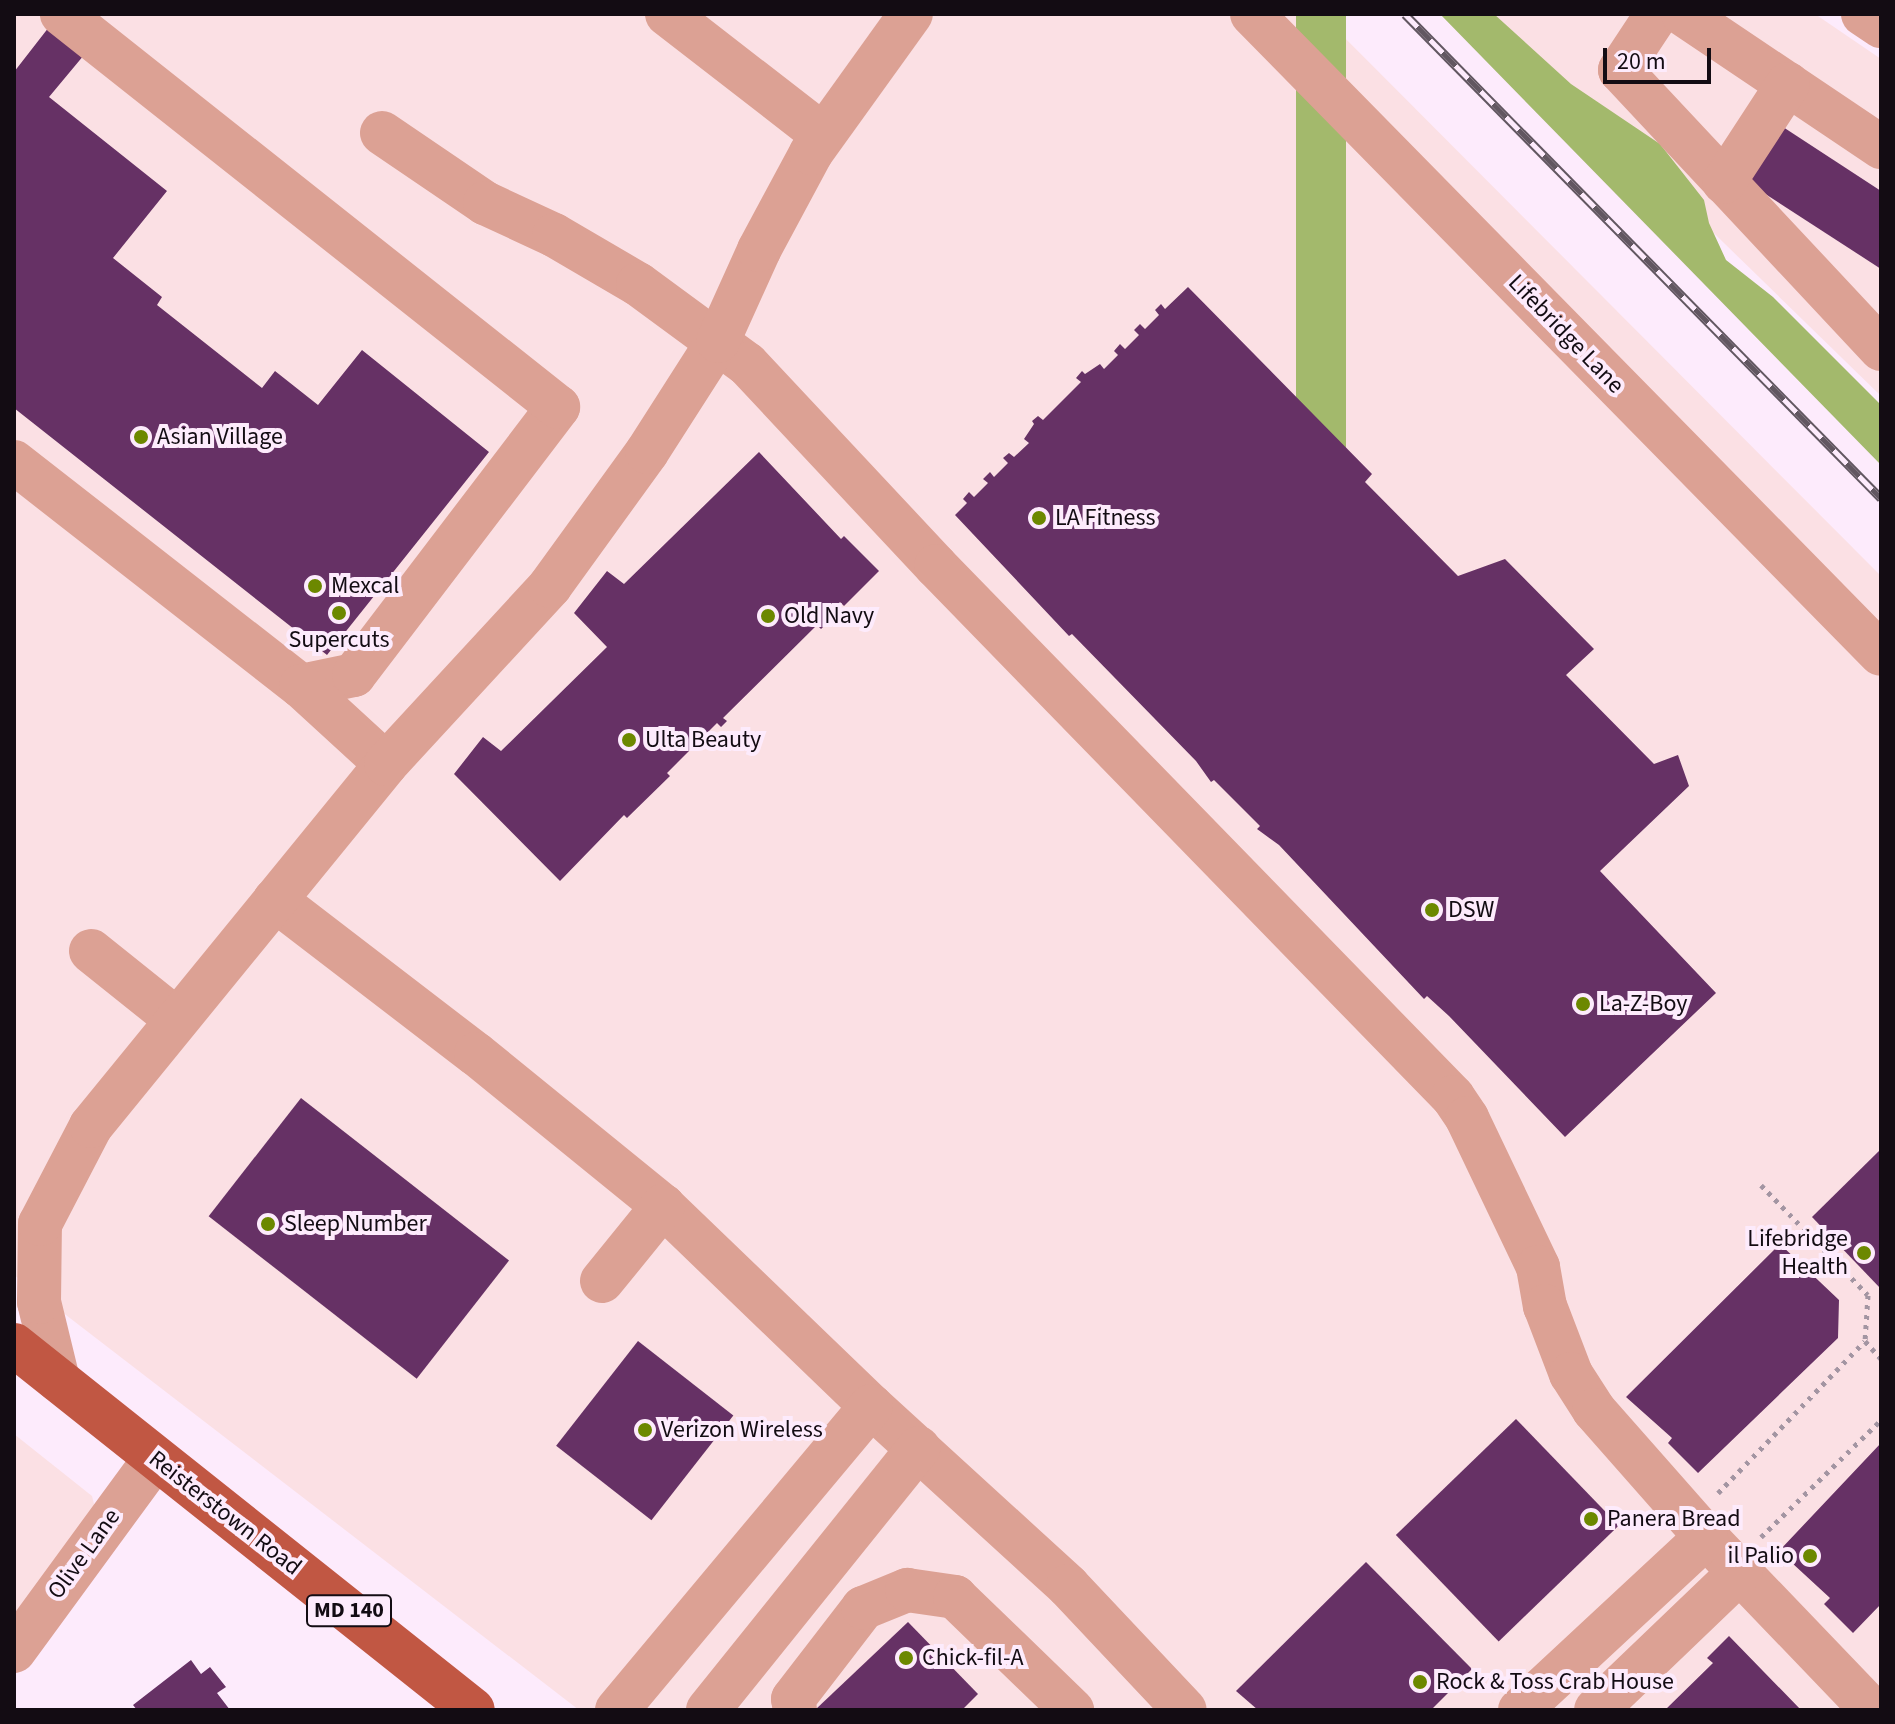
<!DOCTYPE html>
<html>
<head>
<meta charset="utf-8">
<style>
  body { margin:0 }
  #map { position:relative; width:1895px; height:1724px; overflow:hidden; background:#fdebfc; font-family:"Source Sans 3",sans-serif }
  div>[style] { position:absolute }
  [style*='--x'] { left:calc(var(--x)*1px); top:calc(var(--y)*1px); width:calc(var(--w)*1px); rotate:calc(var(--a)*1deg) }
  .commercial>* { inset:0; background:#fbe0e4 }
  .forest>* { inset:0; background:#a3b96c; transform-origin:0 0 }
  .building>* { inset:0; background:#663165; transform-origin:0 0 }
  .path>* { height:5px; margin-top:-2.5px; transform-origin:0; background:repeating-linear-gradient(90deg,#a395a2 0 4px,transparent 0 10px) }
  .minor>* { height:44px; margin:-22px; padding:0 22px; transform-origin:22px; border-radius:22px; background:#dca194 }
  .major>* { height:44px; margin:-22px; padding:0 22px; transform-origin:22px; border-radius:22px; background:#c15743 }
  .rail>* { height:9px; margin-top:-4.5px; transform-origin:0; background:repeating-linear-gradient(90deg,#fdebfc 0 18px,#625761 0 36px); box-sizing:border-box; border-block:2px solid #625761 }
  .dots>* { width:22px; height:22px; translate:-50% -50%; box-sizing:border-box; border:4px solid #fdebfc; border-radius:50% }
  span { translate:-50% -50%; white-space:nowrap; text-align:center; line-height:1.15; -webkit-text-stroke:8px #fdebfc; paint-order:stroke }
  .shield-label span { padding:2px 6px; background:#fdebfc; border:2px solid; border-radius:6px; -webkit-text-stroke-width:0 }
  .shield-label { font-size:22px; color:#130c13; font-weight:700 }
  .street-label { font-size:24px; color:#130c13 }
  .poi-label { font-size:24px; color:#130c13 }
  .left { translate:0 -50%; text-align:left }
  .right { translate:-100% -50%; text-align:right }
  .frame { position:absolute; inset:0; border:16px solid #130c13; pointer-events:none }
  .scale { position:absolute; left:1603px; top:48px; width:108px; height:36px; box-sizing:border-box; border:4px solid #130c13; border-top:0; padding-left:10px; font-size:24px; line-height:28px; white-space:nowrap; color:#130c13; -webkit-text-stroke:6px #fdebfc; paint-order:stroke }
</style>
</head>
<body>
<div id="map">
  <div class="commercial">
    <i style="clip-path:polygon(14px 14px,1321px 14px,1881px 576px,1881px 1710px,579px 1710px,14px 1275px)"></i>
    <i style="clip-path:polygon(1489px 14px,1815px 14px,1881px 59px,1881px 396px)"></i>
    <i style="clip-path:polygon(14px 1434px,92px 1496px,107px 1555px,14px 1674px)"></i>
  </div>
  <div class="forest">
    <i style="left:1296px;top:14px;width:50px;height:833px"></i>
    <i style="clip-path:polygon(1440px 14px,1494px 14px,1571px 84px,1660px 144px,1704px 200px,1709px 223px,1726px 260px,1773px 297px,1881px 405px,1881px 465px)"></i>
  </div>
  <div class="building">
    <i style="clip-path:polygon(49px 27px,84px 55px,49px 97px,167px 191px,113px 258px,162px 297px,157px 305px,262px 388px,275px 371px,318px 405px,362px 350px,489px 452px,327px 655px,14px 408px,14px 72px)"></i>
    <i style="clip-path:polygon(1783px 127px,1881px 191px,1881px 269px,1747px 182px)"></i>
    <i style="clip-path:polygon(1188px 287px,1372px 474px,1365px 482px,1458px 576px,1505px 559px,1594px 649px,1566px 675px,1654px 764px,1678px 755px,1689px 786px,1600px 871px,1716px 993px,1565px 1137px,1449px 1016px,1427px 996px,1424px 999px,1279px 845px,1257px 829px,1260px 826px,1214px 780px,1211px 782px,1196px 761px,1072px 634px,1069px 636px,955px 515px,967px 503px,963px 499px,969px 492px,974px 497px,988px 483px,983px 479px,990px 472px,994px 477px,1008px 463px,1003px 458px,1009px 453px,1014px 457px,1029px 443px,1024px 439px,1034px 424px,1032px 421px,1038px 416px,1043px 420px,1081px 382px,1076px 378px,1082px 371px,1085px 374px,1100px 364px,1104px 369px,1118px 355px,1114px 351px,1120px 344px,1125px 349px,1139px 335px,1134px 330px,1140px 324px,1145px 329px,1159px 315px,1155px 310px,1161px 304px,1165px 309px)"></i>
    <i style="clip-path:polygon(759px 452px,841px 539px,844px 536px,879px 571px,844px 606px,840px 602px,823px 619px,827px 623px,821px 629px,817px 625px,723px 718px,727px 721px,721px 727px,717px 723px,667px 773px,670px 776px,627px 818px,624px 815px,560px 881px,454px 774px,483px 737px,501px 751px,607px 647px,574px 613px,607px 571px,624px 584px)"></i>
    <i style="left:301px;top:1098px;width:264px;height:150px;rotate:38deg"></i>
    <i style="clip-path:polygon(1881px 1149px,1881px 1289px,1812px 1217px)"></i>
    <i style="clip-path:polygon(1780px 1244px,1839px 1300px,1838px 1338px,1698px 1473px,1668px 1443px,1672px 1438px,1626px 1397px)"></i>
    <i style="left:638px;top:1341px;width:121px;height:133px;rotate:38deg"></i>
    <i style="left:1516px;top:1419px;width:148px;height:167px;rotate:46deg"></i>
    <i style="clip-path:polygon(1881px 1443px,1881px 1604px,1853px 1633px,1824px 1604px,1830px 1598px,1779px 1551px)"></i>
    <i style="clip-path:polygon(1366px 1562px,1472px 1669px,1431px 1710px,1258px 1710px,1236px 1691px)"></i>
    <i style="clip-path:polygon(908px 1622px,978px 1694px,962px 1710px,815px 1710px)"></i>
    <i style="clip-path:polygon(1729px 1636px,1801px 1710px,1665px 1710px,1713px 1663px,1707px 1658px)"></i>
    <i style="clip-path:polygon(191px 1660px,201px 1674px,210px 1667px,226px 1687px,217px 1693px,230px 1710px,137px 1710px,133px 1705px)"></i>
  </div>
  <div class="path">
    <i style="--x:1761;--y:1185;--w:153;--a:45.8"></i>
    <i style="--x:1868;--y:1295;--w:46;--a:93.7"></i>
    <i style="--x:1865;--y:1341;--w:24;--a:48"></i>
    <i style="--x:1718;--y:1493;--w:211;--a:-46"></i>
    <i style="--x:1761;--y:1537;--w:168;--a:-44.3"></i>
  </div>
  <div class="minor">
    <i style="--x:667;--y:14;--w:197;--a:37.8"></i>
    <i style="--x:1252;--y:14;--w:897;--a:45.5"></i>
    <i style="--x:1657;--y:14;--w:67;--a:123.5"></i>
    <i style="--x:1620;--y:70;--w:382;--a:46.9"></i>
    <i style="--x:1683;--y:14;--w:239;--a:33.9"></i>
    <i style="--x:1863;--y:14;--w:22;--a:34"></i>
    <i style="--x:382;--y:133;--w:125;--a:34.2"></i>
    <i style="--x:485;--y:203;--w:76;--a:24.9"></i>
    <i style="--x:554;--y:235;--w:97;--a:30.3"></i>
    <i style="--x:638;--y:284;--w:135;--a:36.3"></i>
    <i style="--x:747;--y:364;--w:277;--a:46.9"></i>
    <i style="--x:936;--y:566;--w:741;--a:45.77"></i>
    <i style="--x:1453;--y:1097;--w:25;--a:56"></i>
    <i style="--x:1467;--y:1118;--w:165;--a:64.5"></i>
    <i style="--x:1538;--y:1267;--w:40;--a:80"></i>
    <i style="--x:1545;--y:1306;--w:73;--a:69.1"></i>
    <i style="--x:1571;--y:1374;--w:43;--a:57.4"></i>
    <i style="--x:1594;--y:1410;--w:169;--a:48.6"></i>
    <i style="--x:1706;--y:1537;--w:240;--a:46.2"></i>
    <i style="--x:1724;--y:182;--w:117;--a:-56.9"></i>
    <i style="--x:14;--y:462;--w:364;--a:38"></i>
    <i style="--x:301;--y:686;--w:54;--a:-11.7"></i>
    <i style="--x:354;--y:675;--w:337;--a:-52.7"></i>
    <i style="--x:558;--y:407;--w:633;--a:-141.61"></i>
    <i style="--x:301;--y:686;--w:115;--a:42.5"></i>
    <i style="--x:275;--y:900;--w:253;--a:37.5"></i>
    <i style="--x:476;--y:1054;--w:241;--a:39.1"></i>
    <i style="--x:663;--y:1206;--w:289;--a:43.9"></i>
    <i style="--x:871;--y:1406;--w:267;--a:42.4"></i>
    <i style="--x:1068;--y:1586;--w:170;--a:46.7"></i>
    <i style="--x:91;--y:951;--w:110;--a:38.7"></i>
    <i style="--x:602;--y:1281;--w:97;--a:-50.9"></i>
    <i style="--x:58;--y:1380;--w:80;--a:-103.7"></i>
    <i style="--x:39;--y:1302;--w:78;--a:-89.3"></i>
    <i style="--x:40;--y:1224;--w:110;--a:-62.5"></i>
    <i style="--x:91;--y:1126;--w:467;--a:-50.8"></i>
    <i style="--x:386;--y:764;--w:242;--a:-47.3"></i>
    <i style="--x:550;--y:586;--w:165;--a:-54.1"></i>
    <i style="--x:647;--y:452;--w:132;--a:-57.4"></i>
    <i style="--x:718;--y:341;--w:100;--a:-65.7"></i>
    <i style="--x:759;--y:250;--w:110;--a:-61.8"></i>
    <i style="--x:811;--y:153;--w:171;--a:-54.3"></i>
    <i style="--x:14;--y:1651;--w:239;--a:-53.8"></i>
    <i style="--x:617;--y:1710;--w:396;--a:-50.1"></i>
    <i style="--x:708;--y:1710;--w:336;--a:-51.2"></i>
    <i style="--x:795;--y:1710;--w:11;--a:-100"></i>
    <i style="--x:793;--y:1699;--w:115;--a:-52.4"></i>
    <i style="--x:863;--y:1608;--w:48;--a:-22.2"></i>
    <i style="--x:907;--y:1590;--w:49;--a:8.3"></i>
    <i style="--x:955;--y:1597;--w:163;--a:44"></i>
    <i style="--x:1520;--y:1710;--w:254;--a:-42.9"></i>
    <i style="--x:1596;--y:1710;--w:201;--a:-43.8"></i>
  </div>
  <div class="major">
    <i style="--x:14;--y:1345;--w:586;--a:38.49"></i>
  </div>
  <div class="rail">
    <i style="--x:1405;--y:14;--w:679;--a:45.48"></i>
  </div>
  <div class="dots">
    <i style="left:141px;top:437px;background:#6c8800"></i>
    <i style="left:1039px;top:518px;background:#6c8800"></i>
    <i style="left:315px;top:586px;background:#6c8800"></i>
    <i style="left:339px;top:613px;background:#6c8800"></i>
    <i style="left:768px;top:616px;background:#6c8800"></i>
    <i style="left:629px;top:740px;background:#6c8800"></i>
    <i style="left:1432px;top:910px;background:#6c8800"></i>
    <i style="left:1583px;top:1004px;background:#6c8800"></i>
    <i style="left:268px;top:1224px;background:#6c8800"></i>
    <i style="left:1864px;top:1253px;background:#6c8800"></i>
    <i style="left:645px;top:1430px;background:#6c8800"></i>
    <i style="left:1591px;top:1519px;background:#6c8800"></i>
    <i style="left:1810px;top:1556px;background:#6c8800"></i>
    <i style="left:906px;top:1658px;background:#6c8800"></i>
    <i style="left:1420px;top:1682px;background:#6c8800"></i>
  </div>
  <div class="shield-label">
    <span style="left:349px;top:1611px">MD 140</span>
  </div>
  <div class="street-label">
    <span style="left:1566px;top:334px;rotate:46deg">Lifebridge Lane</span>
    <span style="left:225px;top:1513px;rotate:38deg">Reisterstown Road</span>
    <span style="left:84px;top:1554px;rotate:-54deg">Olive Lane</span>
  </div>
  <div class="poi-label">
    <span class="left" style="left:157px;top:437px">Asian Village</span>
    <span class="left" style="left:1055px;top:518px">LA Fitness</span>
    <span class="left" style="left:331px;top:586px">Mexcal</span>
    <span class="left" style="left:784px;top:616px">Old Navy</span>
    <span style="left:339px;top:640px">Supercuts</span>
    <span class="left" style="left:645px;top:740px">Ulta Beauty</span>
    <span class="left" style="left:1448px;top:910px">DSW</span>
    <span class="left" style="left:1599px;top:1004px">La-Z-Boy</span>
    <span class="left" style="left:284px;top:1224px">Sleep Number</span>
    <span class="right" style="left:1848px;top:1253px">Lifebridge<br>Health</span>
    <span class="left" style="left:661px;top:1430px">Verizon Wireless</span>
    <span class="left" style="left:1607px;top:1519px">Panera Bread</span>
    <span class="right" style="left:1794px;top:1556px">il Palio</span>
    <span class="left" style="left:922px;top:1658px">Chick-fil-A</span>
    <span class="left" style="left:1436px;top:1682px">Rock &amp; Toss Crab House</span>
  </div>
  <div class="frame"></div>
  <div class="scale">20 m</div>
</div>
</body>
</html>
